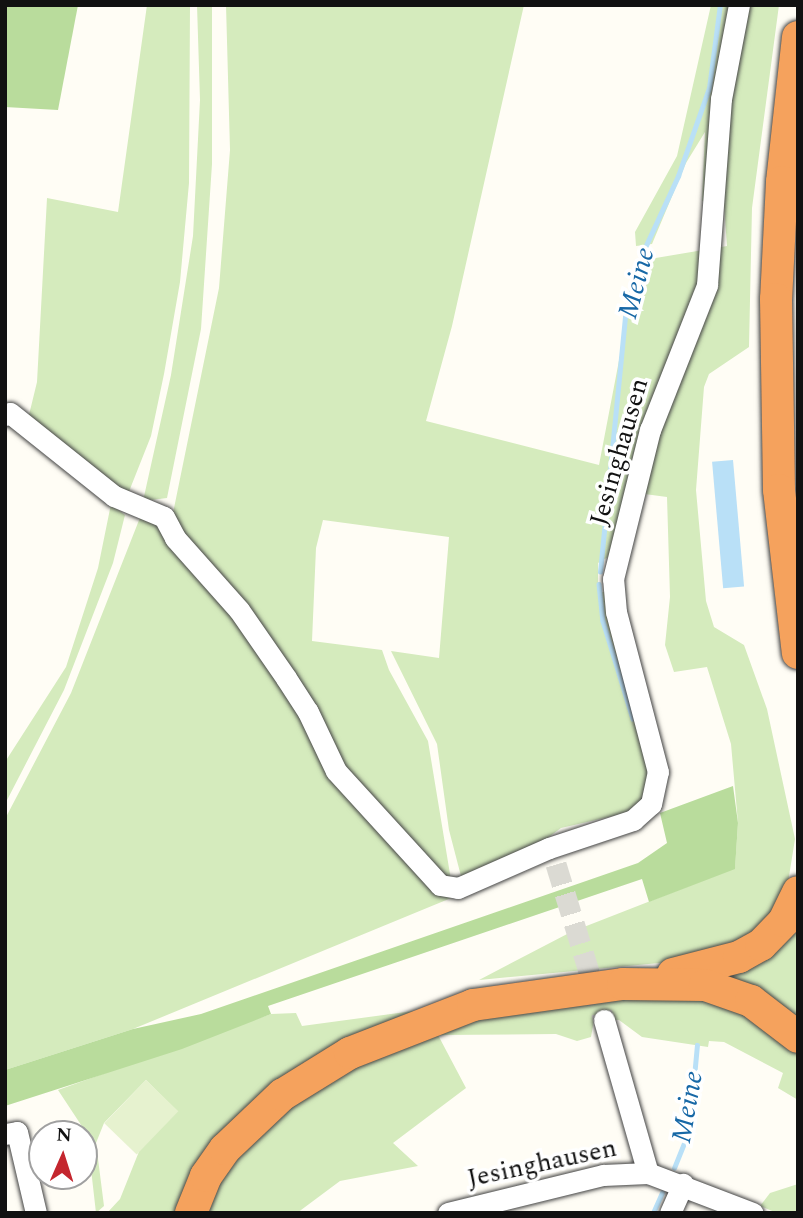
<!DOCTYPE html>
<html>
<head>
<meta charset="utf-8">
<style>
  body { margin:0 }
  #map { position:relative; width:803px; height:1218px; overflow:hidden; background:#fffdf5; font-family:Spectral,serif }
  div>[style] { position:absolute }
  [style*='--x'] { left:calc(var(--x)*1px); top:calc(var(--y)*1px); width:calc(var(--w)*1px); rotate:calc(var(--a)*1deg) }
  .green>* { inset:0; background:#d5ebbd }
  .forest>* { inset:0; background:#b9dc9c }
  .pitch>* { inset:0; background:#e6f2cf; transform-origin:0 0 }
  .water>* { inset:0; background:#b9e0f7; transform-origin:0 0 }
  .stream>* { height:4.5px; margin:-2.25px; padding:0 2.25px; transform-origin:2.25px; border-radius:2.25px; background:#b9e0f7 }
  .minor-tunnel>* { height:21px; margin-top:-10.5px; transform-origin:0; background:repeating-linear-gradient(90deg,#dbdad3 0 21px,transparent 0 31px) }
  .roads { filter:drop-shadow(0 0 2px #444) drop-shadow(0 0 2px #444) }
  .minor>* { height:21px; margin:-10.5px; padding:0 10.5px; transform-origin:10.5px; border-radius:10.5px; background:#fff }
  .highway>* { height:32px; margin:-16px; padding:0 16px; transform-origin:16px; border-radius:16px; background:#f5a25d }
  span { translate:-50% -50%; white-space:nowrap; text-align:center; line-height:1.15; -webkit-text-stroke:7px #fff; paint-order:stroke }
  .street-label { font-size:26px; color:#111 }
  .water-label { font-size:28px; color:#1768a6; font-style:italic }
  .frame { position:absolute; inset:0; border:7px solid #111; pointer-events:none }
  .north { position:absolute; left:28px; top:1120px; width:70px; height:70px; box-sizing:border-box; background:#fff; border:2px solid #a0a0a0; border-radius:50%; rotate:3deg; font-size:19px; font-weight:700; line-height:28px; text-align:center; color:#111 }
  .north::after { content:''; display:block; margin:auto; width:24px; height:32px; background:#c4262e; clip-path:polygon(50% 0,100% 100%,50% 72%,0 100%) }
</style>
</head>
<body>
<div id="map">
  <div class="green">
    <i style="clip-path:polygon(147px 5px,190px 5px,189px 183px,180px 282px,164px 374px,151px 436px,128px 494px,28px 419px,37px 382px,47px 198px,118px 212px)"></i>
    <i style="clip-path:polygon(197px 5px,212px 5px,212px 164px,201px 329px,167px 498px,143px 501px,171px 375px,193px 236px,200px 100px)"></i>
    <i style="clip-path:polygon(226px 5px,524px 5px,452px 326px,426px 421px,599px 465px,638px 261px,727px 246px,724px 205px,702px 201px,705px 132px,686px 163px,652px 244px,636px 246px,635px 232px,677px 156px,711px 5px,779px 5px,752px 208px,749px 347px,709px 374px,704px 387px,696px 490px,706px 601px,714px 627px,744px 645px,767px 709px,795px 839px,786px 895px,750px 940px,691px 960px,479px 980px,571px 932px,735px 868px,738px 823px,731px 744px,707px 667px,674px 672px,665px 645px,670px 597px,667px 497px,637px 493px,615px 553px,598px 563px,598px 592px,607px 592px,652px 763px,647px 796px,635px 811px,561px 828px,542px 842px,462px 880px,449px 830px,437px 744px,391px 651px,439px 658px,449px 537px,323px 520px,316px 548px,312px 641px,382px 650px,389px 670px,428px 741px,451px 880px,360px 793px,184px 543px,173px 513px,219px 288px,230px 150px)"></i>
    <i style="clip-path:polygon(111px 504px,125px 515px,113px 563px,64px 690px,5px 804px,5px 762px,66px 667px,98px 568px)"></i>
    <i style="clip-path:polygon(143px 510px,195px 566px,440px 891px,473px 889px,133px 1029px,5px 1070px,5px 819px,71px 693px)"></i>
    <i style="clip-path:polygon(798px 917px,798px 1026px,718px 982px)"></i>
    <i style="clip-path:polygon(648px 991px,723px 999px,798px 1048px,798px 1100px,778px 1088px,783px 1073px,724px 1042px,709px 1041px,708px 1047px,642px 1037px,619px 1020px,594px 1020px,591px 1037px,577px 1041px,556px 1034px,438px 1035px,466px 1088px,393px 1143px,418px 1166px,340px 1181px,297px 1213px,206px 1213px,228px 1166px,275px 1117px,320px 1082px,454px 1020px)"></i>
    <i style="clip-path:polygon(428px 1009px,200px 1159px,174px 1213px,107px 1213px,120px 1199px,140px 1149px,177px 1111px,146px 1080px,104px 1123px,96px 1143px,104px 1206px,96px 1213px,87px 1134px,58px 1090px,271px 1014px,296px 1013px,302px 1026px)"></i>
    <i style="clip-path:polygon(798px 1184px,798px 1213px,777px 1213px,760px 1206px,770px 1193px)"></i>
  </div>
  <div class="forest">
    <i style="clip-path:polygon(5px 5px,78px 5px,58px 110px,5px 107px)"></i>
    <i style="clip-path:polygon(733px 786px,738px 823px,735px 869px,649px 902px,642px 879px,268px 1006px,271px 1014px,182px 1049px,5px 1106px,5px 1070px,133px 1029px,201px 1014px,638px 863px,667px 843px,660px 813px)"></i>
  </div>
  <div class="pitch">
    <i style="left:146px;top:1080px;width:45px;height:60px;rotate:44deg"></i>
  </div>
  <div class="water">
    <i style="left:733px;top:460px;width:127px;height:21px;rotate:85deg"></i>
  </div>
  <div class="stream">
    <i style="--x:600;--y:572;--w:264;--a:-84.4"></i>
    <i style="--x:626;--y:309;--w:57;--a:-73.8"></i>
    <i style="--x:642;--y:254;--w:86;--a:-65.2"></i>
    <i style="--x:678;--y:176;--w:93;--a:-70.6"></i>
    <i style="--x:709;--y:88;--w:84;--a:-82.5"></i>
    <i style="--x:599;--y:584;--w:37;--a:84"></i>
    <i style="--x:603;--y:621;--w:102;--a:73"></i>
    <i style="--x:674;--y:1168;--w:40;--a:-68"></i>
    <i style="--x:689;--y:1131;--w:86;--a:-84.7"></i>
    <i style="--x:653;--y:1213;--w:22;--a:-66"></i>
  </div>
  <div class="minor-tunnel">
    <i style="--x:556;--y:864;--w:163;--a:72.9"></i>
  </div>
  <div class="roads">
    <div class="minor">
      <i style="--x:5;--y:415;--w:5;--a:-22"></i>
      <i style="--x:10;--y:413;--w:133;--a:38.6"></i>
      <i style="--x:114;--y:496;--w:54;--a:22.8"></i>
      <i style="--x:164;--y:517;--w:24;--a:62"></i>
      <i style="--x:175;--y:538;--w:96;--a:48.4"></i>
      <i style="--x:239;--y:610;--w:83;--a:55.3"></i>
      <i style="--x:286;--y:678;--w:40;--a:57.1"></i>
      <i style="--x:308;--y:712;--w:65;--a:64.6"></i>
      <i style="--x:336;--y:771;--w:154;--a:47.6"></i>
      <i style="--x:440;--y:885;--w:18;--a:9"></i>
      <i style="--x:458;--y:888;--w:99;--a:-23.7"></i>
      <i style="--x:549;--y:848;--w:89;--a:-18.4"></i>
      <i style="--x:633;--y:820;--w:24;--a:-42"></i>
      <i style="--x:651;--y:804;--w:33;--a:-78"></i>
      <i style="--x:658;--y:772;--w:165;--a:-104.7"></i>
      <i style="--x:616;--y:612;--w:33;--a:-95"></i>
      <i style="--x:613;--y:579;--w:154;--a:-76.1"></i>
      <i style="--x:650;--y:430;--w:156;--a:-68.5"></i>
      <i style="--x:707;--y:285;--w:187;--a:-85.7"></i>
      <i style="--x:721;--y:99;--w:96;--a:-79.2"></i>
      <i style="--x:604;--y:1020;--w:159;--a:74"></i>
      <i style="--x:5;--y:1134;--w:12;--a:-9"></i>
      <i style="--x:17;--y:1132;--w:83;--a:76.8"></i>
      <i style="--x:448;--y:1213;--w:160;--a:-13.8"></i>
      <i style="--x:603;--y:1175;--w:45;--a:-2.5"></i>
      <i style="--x:648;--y:1173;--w:112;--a:20.9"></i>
      <i style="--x:670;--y:1213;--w:32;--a:-66"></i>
    </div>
    <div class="highway">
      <i style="--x:798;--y:37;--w:146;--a:96.3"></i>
      <i style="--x:782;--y:182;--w:117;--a:92.9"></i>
      <i style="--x:776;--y:299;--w:191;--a:89.1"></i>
      <i style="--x:779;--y:490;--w:164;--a:83.4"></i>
      <i style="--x:673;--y:974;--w:68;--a:-14.4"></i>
      <i style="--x:739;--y:957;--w:25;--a:-29"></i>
      <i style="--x:761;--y:945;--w:33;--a:-46"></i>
      <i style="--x:784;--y:921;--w:32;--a:-64"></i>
      <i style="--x:191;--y:1213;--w:40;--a:-68"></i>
      <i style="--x:206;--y:1176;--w:33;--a:-55"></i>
      <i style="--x:225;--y:1149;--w:79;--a:-43.5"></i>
      <i style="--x:282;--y:1095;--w:80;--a:-31.7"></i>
      <i style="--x:350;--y:1053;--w:132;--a:-21.3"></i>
      <i style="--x:473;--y:1005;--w:151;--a:-8"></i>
      <i style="--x:623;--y:984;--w:82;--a:0.7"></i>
      <i style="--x:705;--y:985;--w:49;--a:19.2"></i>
      <i style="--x:751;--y:1001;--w:59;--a:37.5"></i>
    </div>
  </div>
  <div class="street-label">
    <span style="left:620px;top:452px;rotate:-74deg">Jesinghausen</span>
    <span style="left:542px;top:1164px;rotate:-12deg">Jesinghausen</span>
  </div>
  <div class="water-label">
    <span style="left:637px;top:283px;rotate:-75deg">Meine</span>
    <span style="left:688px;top:1107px;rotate:-80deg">Meine</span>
  </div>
  <div class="frame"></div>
  <div class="north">N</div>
</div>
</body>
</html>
